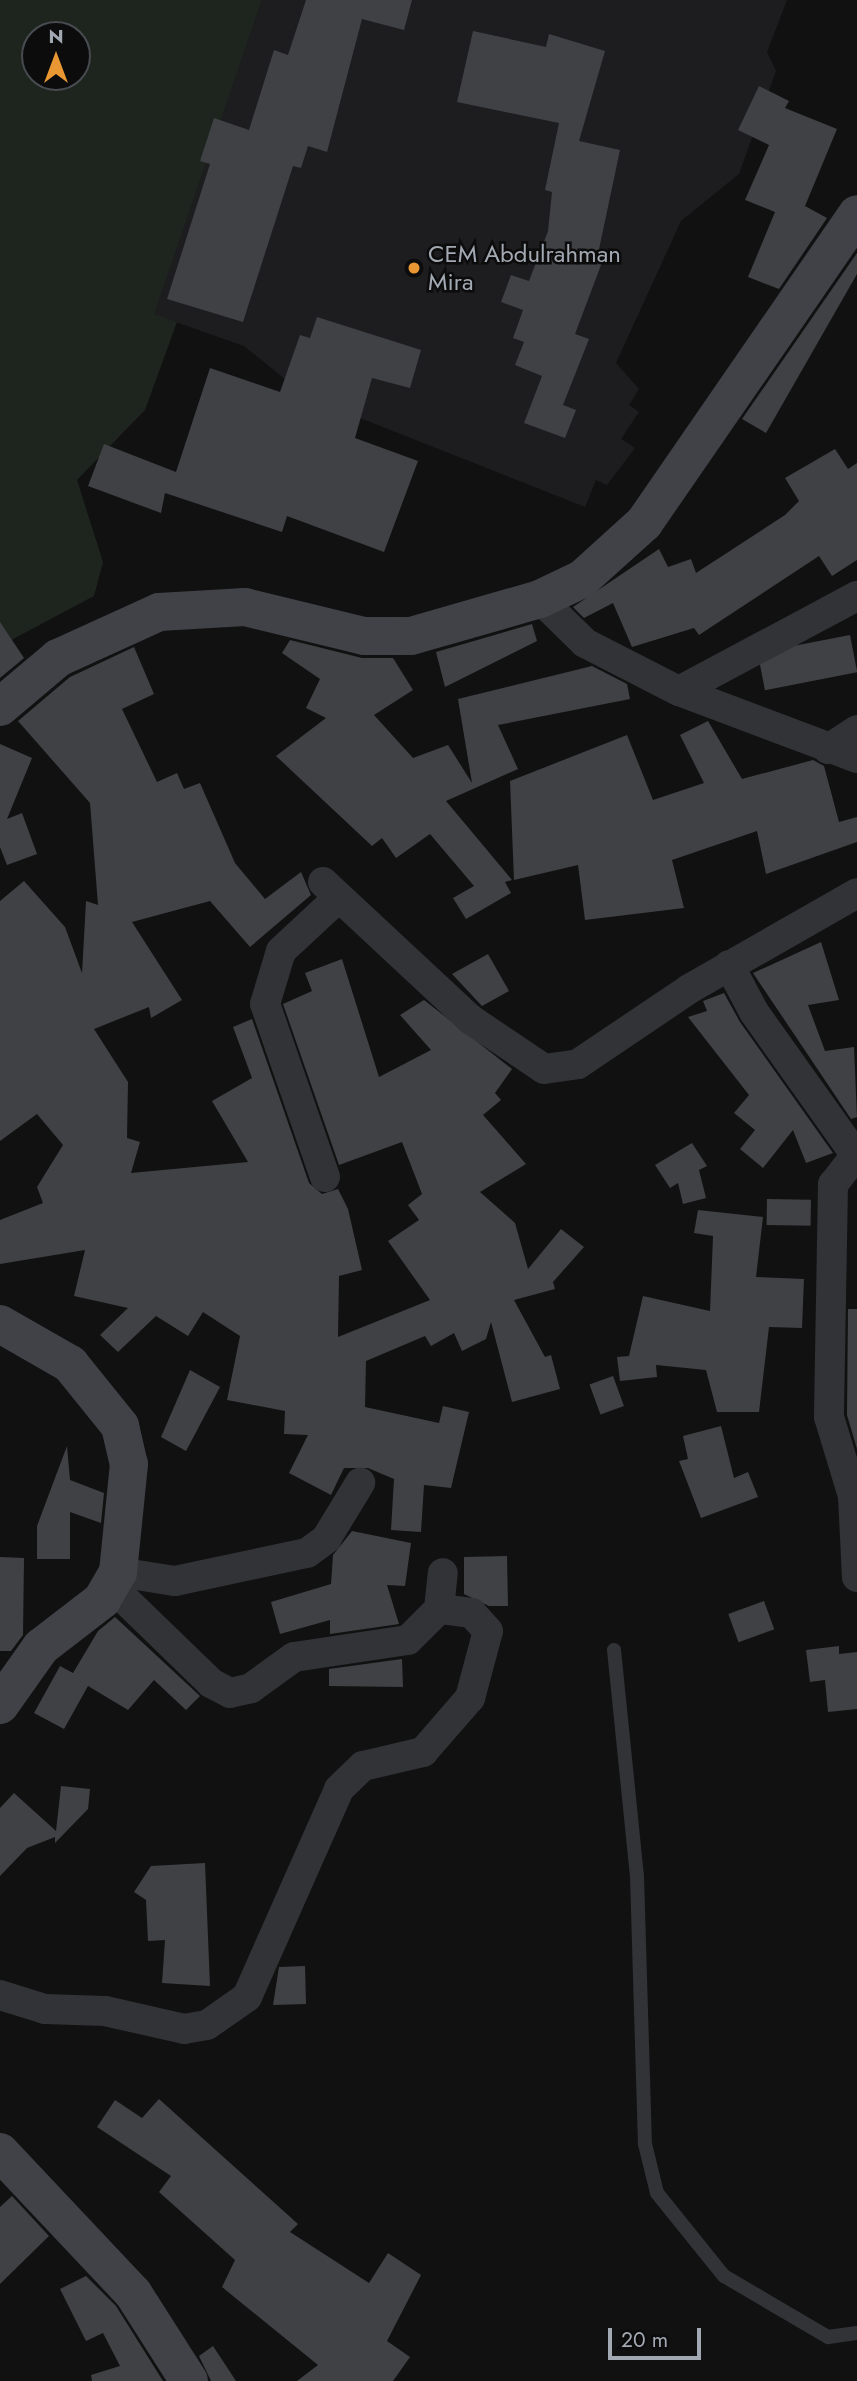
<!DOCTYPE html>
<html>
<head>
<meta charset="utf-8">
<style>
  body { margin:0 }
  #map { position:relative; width:857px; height:2381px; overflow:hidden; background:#111112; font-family:Jost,sans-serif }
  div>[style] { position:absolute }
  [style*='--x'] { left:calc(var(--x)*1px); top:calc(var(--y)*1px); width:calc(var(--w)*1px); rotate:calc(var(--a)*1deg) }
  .built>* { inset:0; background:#1d1d1f }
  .green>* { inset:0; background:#1d251e }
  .building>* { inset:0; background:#404145; transform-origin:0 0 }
  .service>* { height:14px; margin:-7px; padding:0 7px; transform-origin:7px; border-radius:7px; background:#323337 }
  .minor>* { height:30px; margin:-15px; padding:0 15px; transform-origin:15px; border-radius:15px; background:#323337 }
  .secondary>* { height:38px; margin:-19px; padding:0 19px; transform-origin:19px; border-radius:19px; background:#404247 }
  .dots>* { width:19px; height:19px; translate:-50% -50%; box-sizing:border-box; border:4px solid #0c0c0d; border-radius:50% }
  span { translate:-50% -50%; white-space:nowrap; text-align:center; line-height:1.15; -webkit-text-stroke:5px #0c0c0d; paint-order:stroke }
  .poi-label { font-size:24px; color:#a3a9b2 }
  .left { translate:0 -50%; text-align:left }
  .north { position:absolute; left:21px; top:21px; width:70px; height:70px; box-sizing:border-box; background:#0c0c0d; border:2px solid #484b4f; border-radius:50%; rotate:0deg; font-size:19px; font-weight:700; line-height:28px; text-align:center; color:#a3a9b2 }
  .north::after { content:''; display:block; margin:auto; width:24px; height:32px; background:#e99732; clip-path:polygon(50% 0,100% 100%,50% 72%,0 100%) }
  .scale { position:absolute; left:608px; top:2328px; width:93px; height:32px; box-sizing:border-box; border:4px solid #a3a9b2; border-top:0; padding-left:9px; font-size:21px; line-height:24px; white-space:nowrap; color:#a3a9b2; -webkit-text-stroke:5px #0c0c0d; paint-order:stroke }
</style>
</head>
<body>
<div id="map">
  <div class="built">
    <i style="clip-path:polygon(262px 0,787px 0,767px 52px,776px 71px,739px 174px,681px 221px,616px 363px,639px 389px,629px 405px,639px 412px,621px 439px,635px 448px,607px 485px,596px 480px,585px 507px,307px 397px,244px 346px,153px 314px)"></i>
  </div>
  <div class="green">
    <i style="clip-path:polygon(evenodd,0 0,262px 0,154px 314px,177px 322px,145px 410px,77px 480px,103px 562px,94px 596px,0 646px,0 0,35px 35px,77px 35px,77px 77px,35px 77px,35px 35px)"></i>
  </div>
  <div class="building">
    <i style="clip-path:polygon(306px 0,412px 0,404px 30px,362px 19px,327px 152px,308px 146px,301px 168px,293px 166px,243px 322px,167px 299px,210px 164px,200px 161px,214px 118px,249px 130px,274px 50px,288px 55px)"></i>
    <i style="clip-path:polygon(473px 31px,546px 47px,549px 34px,605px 51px,579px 141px,620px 150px,598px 254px,604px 257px,575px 334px,589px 339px,563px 405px,576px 410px,565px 438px,524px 423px,542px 376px,515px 365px,524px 342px,513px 338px,523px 310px,501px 302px,511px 275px,529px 281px,548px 231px,552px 192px,545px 190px,559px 123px,457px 102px)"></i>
    <i style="clip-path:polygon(759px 86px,789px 101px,785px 108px,837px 129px,805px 206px,827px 218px,779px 289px,748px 277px,775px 212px,745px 200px,769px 145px,738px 130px)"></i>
    <i style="clip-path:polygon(857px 253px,857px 274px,766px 433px,742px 419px)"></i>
    <i style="clip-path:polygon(317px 317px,421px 350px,410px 388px,372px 378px,355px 438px,418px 461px,384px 552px,287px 516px,282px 532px,165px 493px,161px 513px,88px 486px,104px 444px,176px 472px,210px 368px,280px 392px,300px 335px,310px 338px)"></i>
    <i style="clip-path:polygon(835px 449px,848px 469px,857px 463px,857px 560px,832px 576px,819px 556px,699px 635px,694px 628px,632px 647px,613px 603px,584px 618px,573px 607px,659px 549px,668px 567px,691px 559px,696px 573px,785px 515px,799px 501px,785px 478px)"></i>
    <i style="clip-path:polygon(0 622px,24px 658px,0 678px)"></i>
    <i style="clip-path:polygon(532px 624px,537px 641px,445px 687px,436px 652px)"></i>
    <i style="left:850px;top:635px;width:38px;height:94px;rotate:79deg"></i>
    <i style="clip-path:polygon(290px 640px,362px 658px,393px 658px,413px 690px,374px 715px,413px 758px,448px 745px,472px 783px,458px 699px,592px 666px,627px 684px,630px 699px,498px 725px,518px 769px,446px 801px,512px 880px,505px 882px,511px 893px,466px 919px,453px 898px,474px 886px,430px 834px,396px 858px,382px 838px,372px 846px,276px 756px,326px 718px,306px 708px,320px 679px,282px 653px)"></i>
    <i style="clip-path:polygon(134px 647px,154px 694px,122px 709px,157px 782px,177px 773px,184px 789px,200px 783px,235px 863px,265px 899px,301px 872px,311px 895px,250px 947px,210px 901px,132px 922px,182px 1000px,151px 1018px,149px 1007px,94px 1029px,128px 1082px,127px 1138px,140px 1142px,131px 1173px,248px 1162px,212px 1101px,252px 1078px,233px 1027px,252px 1019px,309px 1183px,322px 1194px,338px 1189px,348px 1209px,362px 1270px,339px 1276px,338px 1337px,430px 1300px,388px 1241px,419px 1220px,408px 1205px,422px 1194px,402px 1142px,339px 1165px,283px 1004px,312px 991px,305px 973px,342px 959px,379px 1077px,431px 1050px,400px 1015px,424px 1000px,512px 1069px,495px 1093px,501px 1100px,483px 1115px,526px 1164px,480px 1192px,515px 1223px,528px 1269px,561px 1229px,584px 1247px,553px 1282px,555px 1289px,514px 1300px,545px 1357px,551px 1355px,560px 1389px,512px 1402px,491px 1322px,486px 1339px,462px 1351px,454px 1333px,431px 1346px,425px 1336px,366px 1361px,365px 1407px,439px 1423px,443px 1406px,469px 1412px,451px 1488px,424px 1485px,421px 1532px,391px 1530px,394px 1479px,368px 1468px,344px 1468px,331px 1495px,289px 1473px,308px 1435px,284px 1434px,285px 1411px,227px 1400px,240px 1336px,203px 1312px,188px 1336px,156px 1316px,118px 1352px,100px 1335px,128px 1308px,74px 1296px,85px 1250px,0 1264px,0 1220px,43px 1203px,37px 1187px,63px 1145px,37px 1114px,0 1141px,0 901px,24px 881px,65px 927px,82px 973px,86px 901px,98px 905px,90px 803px,18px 721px,70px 677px)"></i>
    <i style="clip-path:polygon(708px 721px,742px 779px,813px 760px,824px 766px,839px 822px,857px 817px,857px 842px,766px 874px,757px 831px,672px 860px,684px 908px,585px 920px,578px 865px,514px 880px,510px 781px,627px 735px,653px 800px,704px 783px,680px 735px)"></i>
    <i style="clip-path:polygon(0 744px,32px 758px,7px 819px,22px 813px,37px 854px,7px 865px,0 847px)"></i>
    <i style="clip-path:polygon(821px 942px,839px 1000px,808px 1005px,825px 1051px,854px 1047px,857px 1117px,851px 1119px,753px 973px)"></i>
    <i style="clip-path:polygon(488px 954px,509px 991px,482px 1006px,452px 974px)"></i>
    <i style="clip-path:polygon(724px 993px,740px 1022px,833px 1153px,806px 1163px,793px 1130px,763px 1168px,740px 1149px,755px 1130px,734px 1113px,749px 1095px,688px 1017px,707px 1011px,703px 1001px)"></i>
    <i style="clip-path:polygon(692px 1143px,707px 1166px,699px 1170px,706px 1198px,683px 1204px,678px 1183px,670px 1188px,655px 1165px)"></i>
    <i style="left:767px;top:1199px;width:44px;height:26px;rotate:1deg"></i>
    <i style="clip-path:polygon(698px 1210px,763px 1217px,756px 1277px,804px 1279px,802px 1328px,769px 1327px,759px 1412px,717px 1412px,706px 1370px,656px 1365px,657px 1377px,620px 1381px,617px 1357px,629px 1356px,643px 1296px,710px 1311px,713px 1236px,694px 1233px)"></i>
    <i style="clip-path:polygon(848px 1309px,857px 1309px,857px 1449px,847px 1415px)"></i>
    <i style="clip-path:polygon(190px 1370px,220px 1387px,186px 1451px,161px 1437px)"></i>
    <i style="left:613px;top:1376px;width:32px;height:25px;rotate:70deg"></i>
    <i style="clip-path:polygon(721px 1426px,734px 1478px,748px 1472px,758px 1497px,701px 1518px,679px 1461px,688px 1459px,683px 1436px)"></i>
    <i style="clip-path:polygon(67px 1446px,70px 1480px,104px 1493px,101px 1523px,70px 1512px,70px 1559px,37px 1559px,37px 1526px)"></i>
    <i style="clip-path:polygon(352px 1531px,411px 1543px,405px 1586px,387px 1585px,399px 1624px,330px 1634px,330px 1620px,280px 1634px,271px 1602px,331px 1584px,333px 1555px)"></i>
    <i style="clip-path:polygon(507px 1556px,508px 1606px,489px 1606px,464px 1594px,464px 1557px)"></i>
    <i style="clip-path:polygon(0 1557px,24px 1558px,23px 1635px,11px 1651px,0 1651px)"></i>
    <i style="left:764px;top:1601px;width:30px;height:38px;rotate:70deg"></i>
    <i style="clip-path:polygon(115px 1617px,200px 1696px,186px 1710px,154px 1680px,128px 1710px,88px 1686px,64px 1729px,34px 1713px,60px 1666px,73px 1673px,98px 1631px)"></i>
    <i style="clip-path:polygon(839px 1646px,839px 1654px,857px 1652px,857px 1709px,828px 1712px,825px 1680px,810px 1682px,806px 1650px)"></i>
    <i style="clip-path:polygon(402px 1659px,403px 1687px,329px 1686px,329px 1669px)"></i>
    <i style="clip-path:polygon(61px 1786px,90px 1789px,88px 1809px,55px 1843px,55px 1837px,27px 1848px,0 1876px,0 1808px,14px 1793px,56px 1831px)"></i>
    <i style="clip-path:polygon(205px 1863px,210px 1986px,162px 1983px,165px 1940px,148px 1941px,146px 1900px,134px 1892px,151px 1866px)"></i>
    <i style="clip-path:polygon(305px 1966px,306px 2004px,273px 2005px,279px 1967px)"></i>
    <i style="clip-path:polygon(159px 2099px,298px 2224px,290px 2232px,369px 2283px,388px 2253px,421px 2275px,387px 2341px,410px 2357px,393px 2381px,297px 2381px,318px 2365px,222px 2287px,235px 2260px,159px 2192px,171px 2176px,97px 2127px,115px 2100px,142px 2118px)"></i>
    <i style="clip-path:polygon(12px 2196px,49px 2236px,0 2284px,0 2207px)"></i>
    <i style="clip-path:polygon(86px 2276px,116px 2306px,163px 2381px,92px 2381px,91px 2375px,120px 2366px,103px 2333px,86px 2341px,60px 2289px)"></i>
    <i style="clip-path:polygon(213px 2346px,236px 2381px,211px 2381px,199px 2356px)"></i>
  </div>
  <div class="service">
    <i style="--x:614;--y:1650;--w:227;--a:84.2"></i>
    <i style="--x:637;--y:1876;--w:268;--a:88.3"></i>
    <i style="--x:645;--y:2144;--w:50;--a:76.2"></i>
    <i style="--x:657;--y:2193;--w:107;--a:51.1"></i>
    <i style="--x:724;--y:2276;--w:121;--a:30.4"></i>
    <i style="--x:828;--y:2337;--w:29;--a:-8"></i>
  </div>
  <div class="minor">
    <i style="--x:540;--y:599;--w:63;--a:44.4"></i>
    <i style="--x:585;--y:643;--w:106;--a:27.1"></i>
    <i style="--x:679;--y:691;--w:190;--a:20.6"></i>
    <i style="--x:679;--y:691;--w:202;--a:-28.1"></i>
    <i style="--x:828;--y:749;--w:35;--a:-33"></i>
    <i style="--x:323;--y:882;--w:201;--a:43"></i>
    <i style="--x:470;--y:1019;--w:89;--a:34"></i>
    <i style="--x:544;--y:1069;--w:34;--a:-8"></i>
    <i style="--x:578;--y:1064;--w:134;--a:-34"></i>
    <i style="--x:689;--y:989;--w:193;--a:-29.7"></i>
    <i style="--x:729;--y:965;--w:53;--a:62"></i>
    <i style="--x:754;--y:1012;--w:178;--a:54.6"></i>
    <i style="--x:856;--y:1155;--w:37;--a:128"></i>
    <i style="--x:833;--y:1184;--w:233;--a:91"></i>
    <i style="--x:829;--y:1417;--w:83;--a:73.1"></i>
    <i style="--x:853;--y:1496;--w:81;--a:87.2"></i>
    <i style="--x:325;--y:1177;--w:183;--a:-109.1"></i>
    <i style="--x:265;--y:1004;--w:55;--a:-73.2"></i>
    <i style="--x:281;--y:951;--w:76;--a:-42.9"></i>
    <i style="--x:118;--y:1572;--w:58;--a:9"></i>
    <i style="--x:175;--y:1581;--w:135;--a:-12"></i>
    <i style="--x:307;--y:1553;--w:24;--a:-36"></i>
    <i style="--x:326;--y:1539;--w:66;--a:-58.7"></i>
    <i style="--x:110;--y:1585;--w:141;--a:44.1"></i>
    <i style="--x:211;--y:1683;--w:21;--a:28"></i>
    <i style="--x:230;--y:1693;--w:22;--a:-13"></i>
    <i style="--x:251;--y:1688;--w:53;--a:-35.8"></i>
    <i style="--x:294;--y:1657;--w:115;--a:-8.5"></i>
    <i style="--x:408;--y:1640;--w:44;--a:-45"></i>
    <i style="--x:439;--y:1609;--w:36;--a:-84"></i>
    <i style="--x:0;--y:1995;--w:47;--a:17.3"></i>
    <i style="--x:45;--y:2009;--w:60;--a:1.9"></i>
    <i style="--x:105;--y:2011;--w:81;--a:12.8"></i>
    <i style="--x:184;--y:2029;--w:23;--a:-10"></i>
    <i style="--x:207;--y:2025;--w:49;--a:-35"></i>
    <i style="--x:247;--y:1997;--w:227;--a:-66.1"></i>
    <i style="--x:339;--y:1789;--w:33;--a:-44"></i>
    <i style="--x:363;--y:1766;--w:62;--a:-13.1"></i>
    <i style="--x:423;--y:1752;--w:72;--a:-49"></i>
    <i style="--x:470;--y:1698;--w:69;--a:-75"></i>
    <i style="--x:488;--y:1631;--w:24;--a:-132"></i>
    <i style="--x:472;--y:1613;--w:33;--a:-173"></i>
  </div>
  <div class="secondary">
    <i style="--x:0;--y:707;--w:76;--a:-40.2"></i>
    <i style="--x:58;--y:658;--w:111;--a:-24.5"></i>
    <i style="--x:159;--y:612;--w:86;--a:-3.3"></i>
    <i style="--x:245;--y:607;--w:122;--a:13.7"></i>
    <i style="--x:364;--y:636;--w:47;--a:0"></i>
    <i style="--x:411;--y:636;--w:134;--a:-16"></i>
    <i style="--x:540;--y:599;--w:47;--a:-25.5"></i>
    <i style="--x:582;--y:579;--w:84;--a:-42.1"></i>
    <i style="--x:644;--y:523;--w:375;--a:-55.4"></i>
    <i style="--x:0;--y:1324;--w:81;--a:29.7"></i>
    <i style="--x:70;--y:1364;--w:80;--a:51.1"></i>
    <i style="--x:120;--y:1426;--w:39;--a:77"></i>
    <i style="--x:129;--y:1464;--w:109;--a:95.8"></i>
    <i style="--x:118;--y:1572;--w:32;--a:120"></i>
    <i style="--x:102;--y:1600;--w:77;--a:142.4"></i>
    <i style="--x:41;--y:1647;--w:71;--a:125.3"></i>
    <i style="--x:0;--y:2152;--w:194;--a:46.7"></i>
    <i style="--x:133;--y:2293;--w:104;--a:57.5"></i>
  </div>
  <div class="dots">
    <i style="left:414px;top:268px;background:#e99732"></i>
  </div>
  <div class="poi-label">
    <span class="left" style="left:428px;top:268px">CEM Abdulrahman<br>Mira</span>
  </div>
  <div class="north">N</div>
  <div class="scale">20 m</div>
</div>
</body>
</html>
